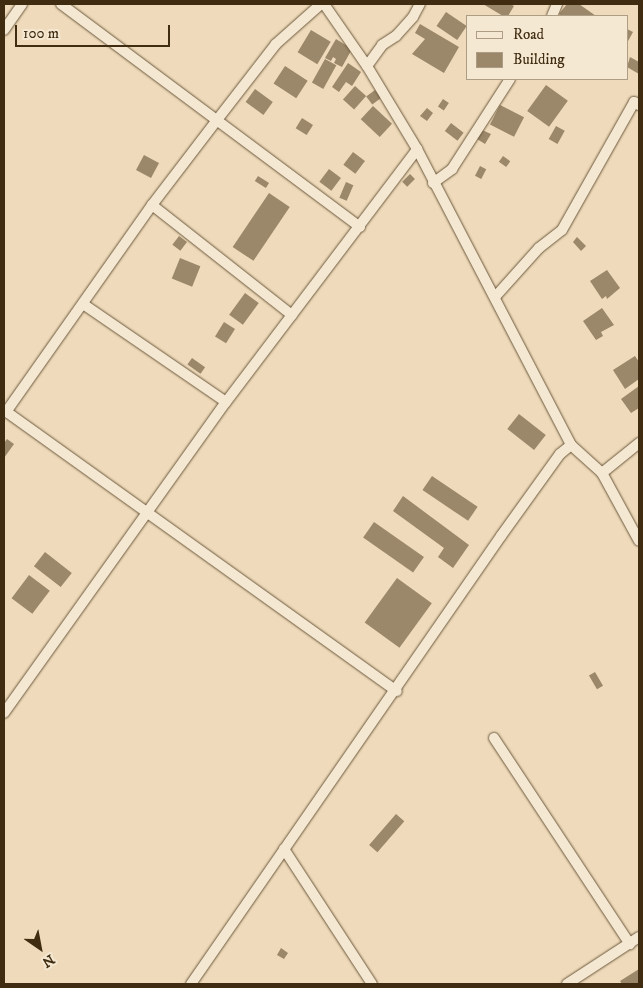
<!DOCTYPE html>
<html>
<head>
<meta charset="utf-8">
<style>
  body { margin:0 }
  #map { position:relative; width:643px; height:988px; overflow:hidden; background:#efdbbb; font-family:"IM FELL DW Pica",serif }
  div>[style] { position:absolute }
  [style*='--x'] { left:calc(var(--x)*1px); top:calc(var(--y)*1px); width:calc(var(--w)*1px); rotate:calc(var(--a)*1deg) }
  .building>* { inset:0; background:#9b8769; transform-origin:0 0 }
  .roads { filter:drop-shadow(0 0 1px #6c583c) drop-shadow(0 0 1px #6c583c) }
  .minor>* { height:10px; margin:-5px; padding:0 5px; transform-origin:5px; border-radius:5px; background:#f5e8d3 }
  span { translate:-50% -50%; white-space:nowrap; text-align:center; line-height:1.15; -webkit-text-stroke:4.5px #f5e8d3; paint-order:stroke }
  .frame { position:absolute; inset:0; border:5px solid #402d11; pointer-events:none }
  .legend { position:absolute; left:466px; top:15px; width:162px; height:65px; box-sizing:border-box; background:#f5e8d3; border:1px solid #ad9d85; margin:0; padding:6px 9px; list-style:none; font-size:15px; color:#402d11 }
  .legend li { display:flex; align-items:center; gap:10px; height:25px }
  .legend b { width:25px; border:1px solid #ad9d85 }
  .north { position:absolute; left:15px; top:923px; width:50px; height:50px; -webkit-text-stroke:4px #f5e8d3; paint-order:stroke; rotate:147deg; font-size:14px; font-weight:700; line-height:20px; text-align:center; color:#402d11 }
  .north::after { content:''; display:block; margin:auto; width:18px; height:22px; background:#402d11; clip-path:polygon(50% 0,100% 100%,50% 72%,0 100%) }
  .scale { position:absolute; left:15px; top:25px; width:155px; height:22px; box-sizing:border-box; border:2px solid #402d11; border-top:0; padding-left:6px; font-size:15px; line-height:18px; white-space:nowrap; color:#402d11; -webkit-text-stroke:4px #f5e8d3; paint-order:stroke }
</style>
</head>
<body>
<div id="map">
  <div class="building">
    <i style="clip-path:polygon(483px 4px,510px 4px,514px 6px,508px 16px,503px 16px)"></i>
    <i style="clip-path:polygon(567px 4px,579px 4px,596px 16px,562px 16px,559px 14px)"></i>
    <i style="left:446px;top:12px;width:25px;height:17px;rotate:34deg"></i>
    <i style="clip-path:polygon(420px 24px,459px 47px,444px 73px,412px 54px,425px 39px,415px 33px)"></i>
    <i style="clip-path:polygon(627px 29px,633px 32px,627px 43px)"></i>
    <i style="left:311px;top:30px;width:23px;height:26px;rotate:31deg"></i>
    <i style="clip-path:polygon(336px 39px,352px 49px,342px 67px,334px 63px,336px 59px,333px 57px,331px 61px,325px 58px)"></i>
    <i style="clip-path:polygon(630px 57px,639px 62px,639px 74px,627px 67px)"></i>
    <i style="left:325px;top:59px;width:13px;height:27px;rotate:29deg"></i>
    <i style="clip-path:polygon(348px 63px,361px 72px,352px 86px,346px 82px,339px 92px,332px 87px)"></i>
    <i style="left:285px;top:66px;width:27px;height:21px;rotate:33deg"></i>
    <i style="left:546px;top:85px;width:27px;height:32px;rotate:36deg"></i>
    <i style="left:355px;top:86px;width:15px;height:18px;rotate:42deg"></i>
    <i style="left:255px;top:89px;width:22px;height:16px;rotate:36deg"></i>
    <i style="left:375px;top:90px;width:10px;height:11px;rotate:53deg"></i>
    <i style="left:443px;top:99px;width:7px;height:9px;rotate:34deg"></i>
    <i style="left:500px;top:105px;width:27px;height:22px;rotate:27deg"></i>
    <i style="left:373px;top:106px;width:26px;height:18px;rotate:43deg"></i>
    <i style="clip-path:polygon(427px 108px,433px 113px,427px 121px,420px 116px)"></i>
    <i style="left:302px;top:118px;width:13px;height:12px;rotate:32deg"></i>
    <i style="left:451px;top:123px;width:16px;height:10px;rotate:38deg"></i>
    <i style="left:556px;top:126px;width:10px;height:15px;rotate:29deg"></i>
    <i style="clip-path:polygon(482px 130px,491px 134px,485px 144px,477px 139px)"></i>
    <i style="left:353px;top:152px;width:15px;height:16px;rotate:37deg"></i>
    <i style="left:144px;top:155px;width:17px;height:17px;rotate:28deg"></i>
    <i style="left:503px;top:156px;width:9px;height:7px;rotate:36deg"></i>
    <i style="left:480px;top:166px;width:7px;height:11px;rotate:27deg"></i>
    <i style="left:329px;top:169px;width:15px;height:16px;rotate:37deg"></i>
    <i style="left:410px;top:174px;width:7px;height:11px;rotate:45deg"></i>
    <i style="left:258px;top:176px;width:13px;height:6px;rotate:32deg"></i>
    <i style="left:346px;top:182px;width:8px;height:17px;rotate:23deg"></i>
    <i style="left:269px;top:193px;width:25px;height:65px;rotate:34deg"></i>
    <i style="left:179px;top:236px;width:10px;height:11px;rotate:37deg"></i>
    <i style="clip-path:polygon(577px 237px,586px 246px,581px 251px,573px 242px)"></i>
    <i style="left:180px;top:258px;width:22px;height:22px;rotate:22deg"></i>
    <i style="clip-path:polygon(607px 270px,620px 288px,607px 299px,606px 296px,602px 299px,590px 281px)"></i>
    <i style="left:245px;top:293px;width:17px;height:27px;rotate:36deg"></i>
    <i style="clip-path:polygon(602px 308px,614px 325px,601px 332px,603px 336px,596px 340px,583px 321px)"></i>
    <i style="left:224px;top:322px;width:13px;height:17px;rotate:32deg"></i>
    <i style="clip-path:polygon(635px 356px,639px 362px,639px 379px,625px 389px,613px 370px)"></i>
    <i style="left:192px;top:358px;width:16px;height:8px;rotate:35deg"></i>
    <i style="clip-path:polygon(639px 386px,639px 408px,631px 413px,621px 399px)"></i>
    <i style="left:519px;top:414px;width:34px;height:19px;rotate:38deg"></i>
    <i style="clip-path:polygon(7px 439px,14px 444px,4px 458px,4px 443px)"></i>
    <i style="left:432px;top:476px;width:55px;height:17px;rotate:34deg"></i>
    <i style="clip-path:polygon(403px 496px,469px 545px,453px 568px,438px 557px,444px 548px,393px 511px)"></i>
    <i style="left:374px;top:522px;width:61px;height:19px;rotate:35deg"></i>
    <i style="left:45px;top:552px;width:34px;height:18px;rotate:38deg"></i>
    <i style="left:29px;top:575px;width:26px;height:29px;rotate:37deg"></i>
    <i style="left:397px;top:578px;width:43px;height:55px;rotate:36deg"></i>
    <i style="left:595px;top:672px;width:16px;height:7px;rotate:60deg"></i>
    <i style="left:396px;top:814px;width:11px;height:41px;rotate:41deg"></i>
    <i style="clip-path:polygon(281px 948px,288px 953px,284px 959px,277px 955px)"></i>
    <i style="clip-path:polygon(639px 969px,639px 984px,622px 984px,620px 981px)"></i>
  </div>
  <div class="roads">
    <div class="minor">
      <i style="--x:61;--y:4;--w:373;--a:36.7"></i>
      <i style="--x:324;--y:4;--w:75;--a:55.3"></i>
      <i style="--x:367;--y:66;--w:97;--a:58.9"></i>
      <i style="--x:417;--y:149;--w:334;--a:62.5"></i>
      <i style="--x:571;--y:445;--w:42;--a:42.1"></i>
      <i style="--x:602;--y:473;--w:77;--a:61.4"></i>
      <i style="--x:552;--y:16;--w:13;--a:-67"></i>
      <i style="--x:4;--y:30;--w:32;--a:-55"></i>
      <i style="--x:367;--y:66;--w:26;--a:-54"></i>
      <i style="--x:382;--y:45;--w:17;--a:-33"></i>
      <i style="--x:396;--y:36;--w:25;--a:-48"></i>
      <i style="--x:413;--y:17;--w:15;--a:-62"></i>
      <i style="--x:433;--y:183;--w:24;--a:-36"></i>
      <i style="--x:452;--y:169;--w:107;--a:-57.2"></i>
      <i style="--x:152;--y:205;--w:178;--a:38.2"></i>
      <i style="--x:495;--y:297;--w:66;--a:-48.1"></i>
      <i style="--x:539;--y:248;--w:29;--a:-38"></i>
      <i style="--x:562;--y:230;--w:147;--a:-60.6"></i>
      <i style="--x:634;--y:102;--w:6;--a:31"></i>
      <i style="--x:83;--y:304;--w:173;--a:34.4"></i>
      <i style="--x:4;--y:410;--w:483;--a:35.6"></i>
      <i style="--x:6;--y:412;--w:253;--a:-54.8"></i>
      <i style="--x:152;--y:205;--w:107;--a:-52.6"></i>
      <i style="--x:217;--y:120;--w:96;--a:-52.2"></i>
      <i style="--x:276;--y:44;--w:60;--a:-41.6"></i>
      <i style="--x:602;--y:473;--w:48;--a:-39"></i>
      <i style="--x:4;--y:713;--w:382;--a:-54.5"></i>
      <i style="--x:226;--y:402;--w:317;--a:-52.9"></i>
      <i style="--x:494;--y:738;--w:247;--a:56.6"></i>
      <i style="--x:284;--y:849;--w:161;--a:56.9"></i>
      <i style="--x:191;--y:984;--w:545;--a:-55.32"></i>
      <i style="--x:501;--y:536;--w:101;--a:-54.3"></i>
      <i style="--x:560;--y:454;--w:14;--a:-39"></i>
      <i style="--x:567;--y:984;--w:86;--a:-33.1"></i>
    </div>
  </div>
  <div class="frame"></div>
  <ul class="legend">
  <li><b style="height:6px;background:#f5e8d3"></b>Road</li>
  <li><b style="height:14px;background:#9b8769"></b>Building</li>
  </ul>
  <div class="north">N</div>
  <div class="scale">100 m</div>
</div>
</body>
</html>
